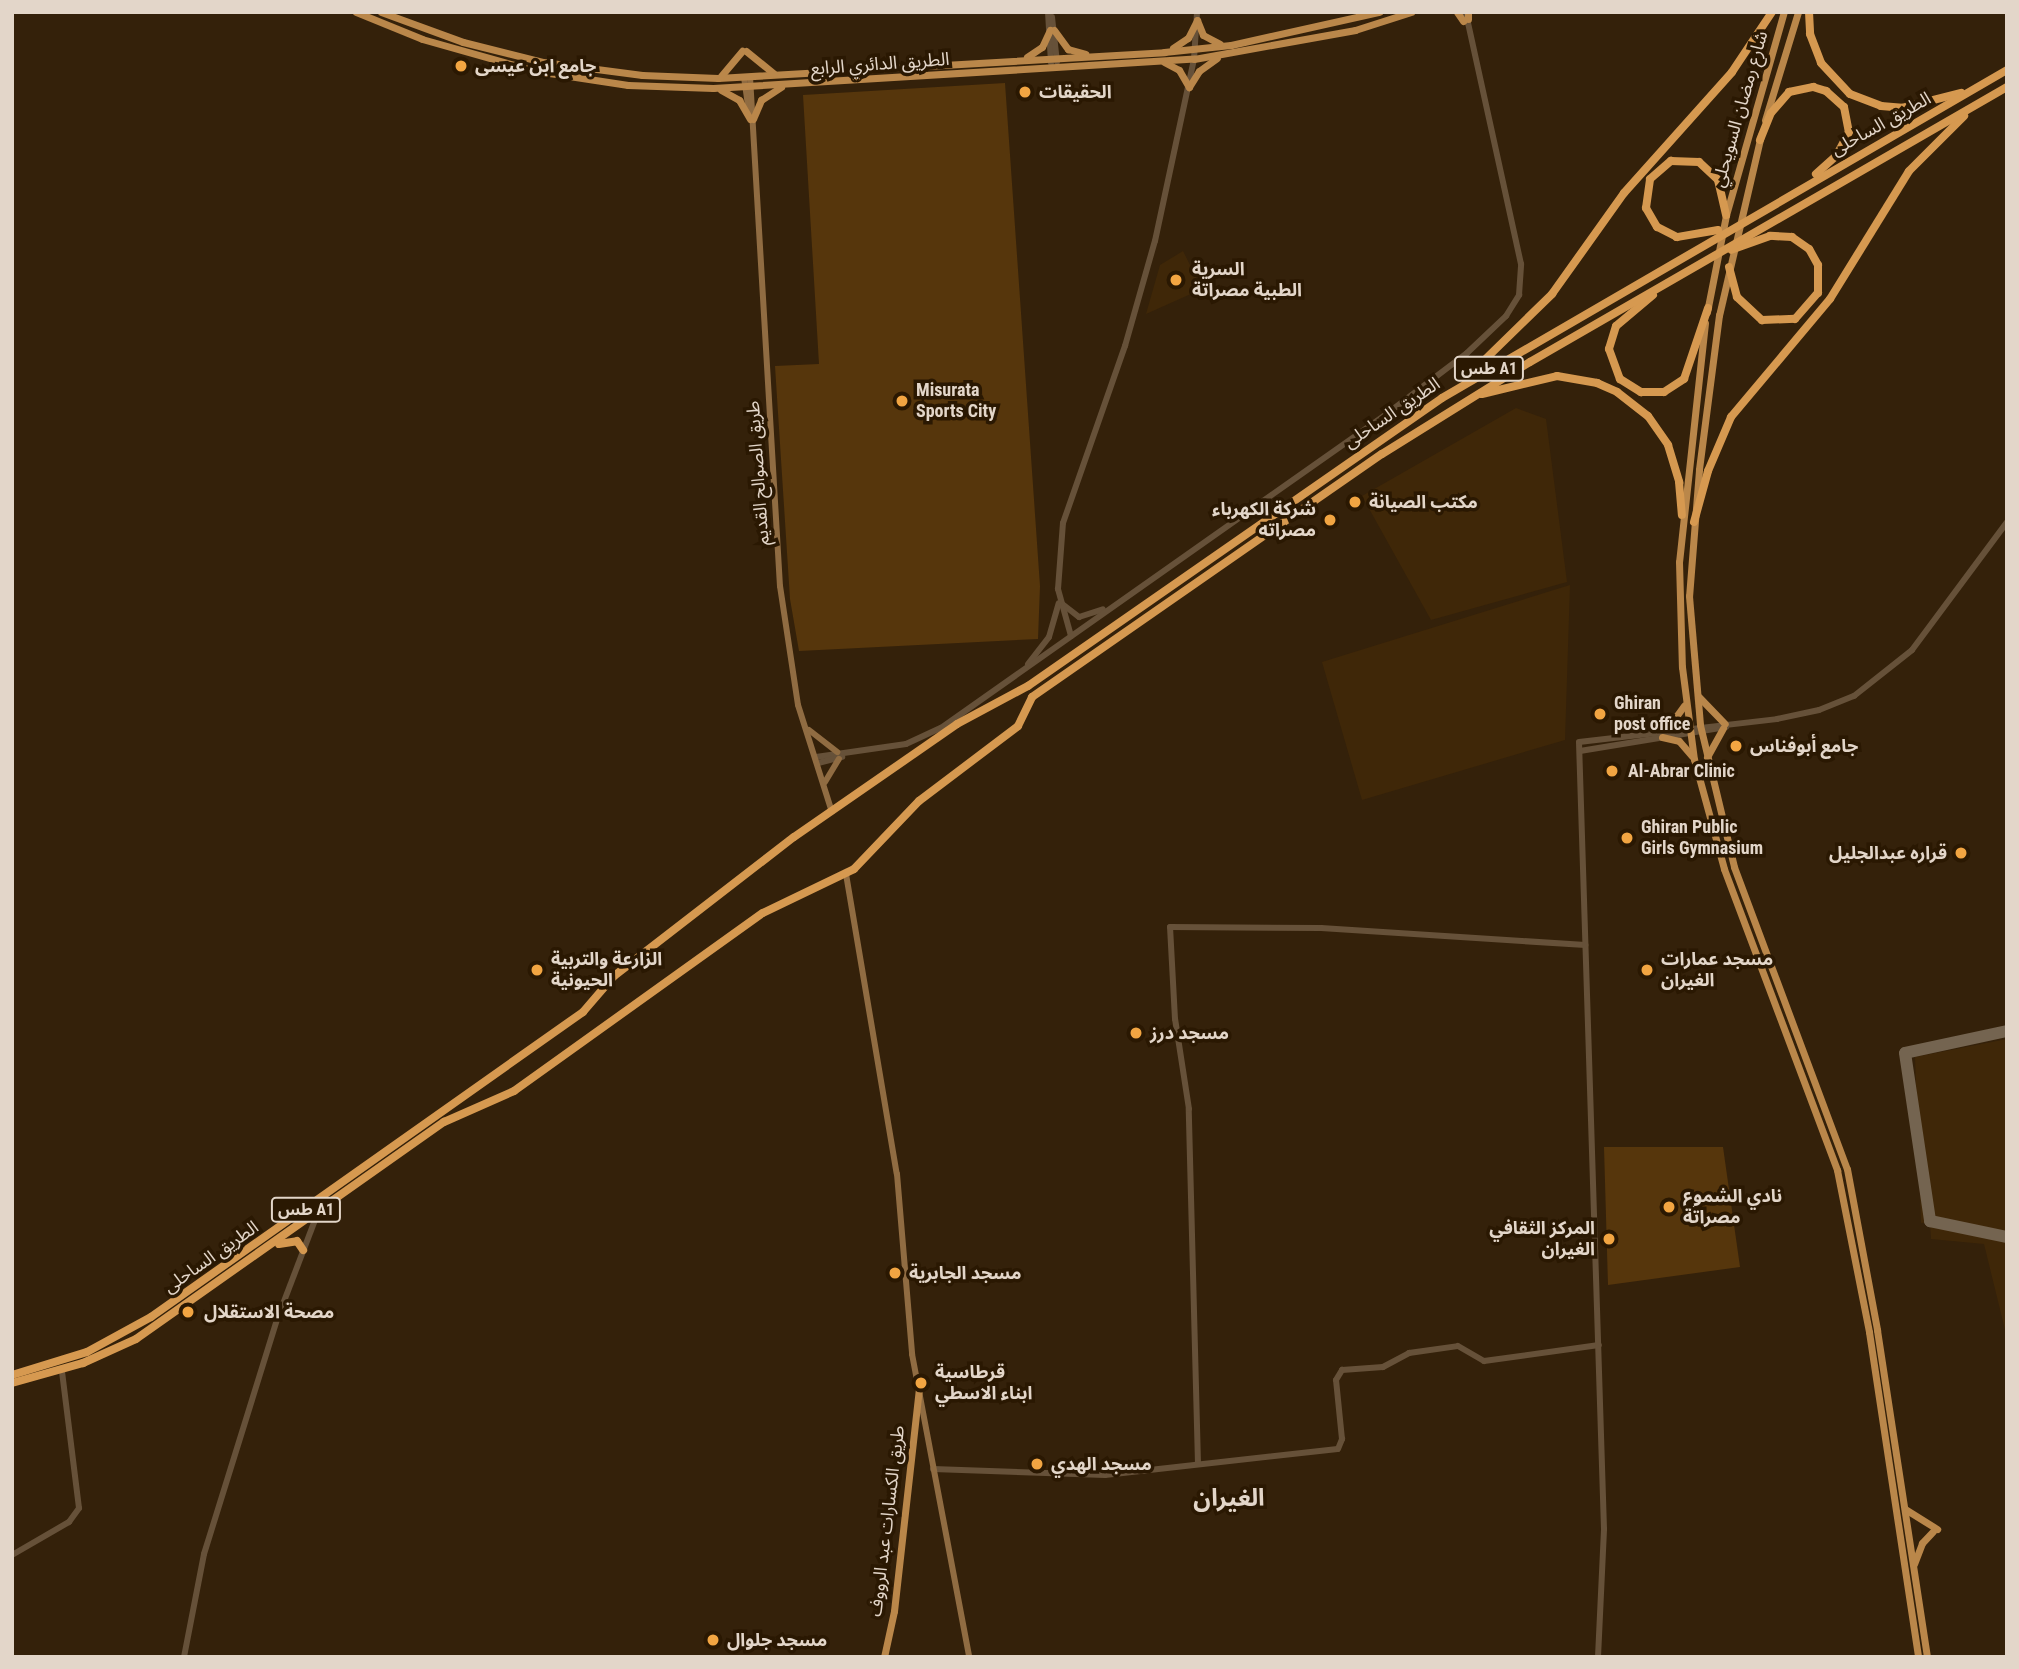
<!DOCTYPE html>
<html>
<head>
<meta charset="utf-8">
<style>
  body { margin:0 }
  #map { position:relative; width:2019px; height:1669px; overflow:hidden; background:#34210a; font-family:"Roboto Condensed","Noto Sans Arabic",sans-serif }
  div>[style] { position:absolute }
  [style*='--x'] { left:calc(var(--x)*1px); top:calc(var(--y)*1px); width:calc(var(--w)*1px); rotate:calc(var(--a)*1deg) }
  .built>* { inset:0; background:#3f2708 }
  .green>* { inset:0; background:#56360c }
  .taxiway>* { height:12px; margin:-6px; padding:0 6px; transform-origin:6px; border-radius:6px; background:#746450 }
  .tertiary>* { height:6px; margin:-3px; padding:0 3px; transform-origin:3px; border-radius:3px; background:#665139 }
  .secondary>* { height:6px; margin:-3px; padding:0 3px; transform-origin:3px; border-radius:3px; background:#906c42 }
  .primary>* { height:7px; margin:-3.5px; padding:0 3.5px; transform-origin:3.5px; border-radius:3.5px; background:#ba874a }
  .trunk>* { height:8px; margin:-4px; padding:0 4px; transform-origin:4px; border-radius:4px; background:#d69950 }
  .dots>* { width:19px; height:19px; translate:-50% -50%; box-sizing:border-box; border:4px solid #2a1802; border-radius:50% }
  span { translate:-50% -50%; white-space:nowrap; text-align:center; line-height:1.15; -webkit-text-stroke:7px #2a1802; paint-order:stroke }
  .shield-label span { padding:2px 5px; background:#2a1802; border:2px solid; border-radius:5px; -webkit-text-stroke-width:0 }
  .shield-label { font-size:16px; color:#e3d6c9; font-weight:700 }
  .street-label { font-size:18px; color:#e3d6c9 }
  .poi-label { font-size:18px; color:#e3d6c9; font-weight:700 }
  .left { translate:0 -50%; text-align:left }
  .right { translate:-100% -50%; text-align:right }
  .district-label { font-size:24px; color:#e3d6c9; font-weight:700 }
  .frame { position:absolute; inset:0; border:14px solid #e3d6c9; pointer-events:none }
</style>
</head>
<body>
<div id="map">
  <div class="built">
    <i style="clip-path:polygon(1183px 251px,1202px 289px,1146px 314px,1160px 265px)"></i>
    <i style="clip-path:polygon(1516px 408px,1546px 419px,1567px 582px,1431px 620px,1362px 496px)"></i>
    <i style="clip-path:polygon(1570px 585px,1565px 740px,1362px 800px,1322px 662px)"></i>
    <i style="clip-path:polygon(2007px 1039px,2007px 1338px,1984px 1244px,1931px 1239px,1930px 1222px,1921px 1223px,1915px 1057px)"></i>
  </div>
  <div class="green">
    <i style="clip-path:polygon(1005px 83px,1040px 586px,1038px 639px,799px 651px,790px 599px,775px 366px,819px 364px,803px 95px)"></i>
    <i style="clip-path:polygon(1604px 1147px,1723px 1147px,1740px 1267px,1608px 1285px)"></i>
  </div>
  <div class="taxiway">
    <i style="--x:2007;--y:1031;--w:104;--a:167.8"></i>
    <i style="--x:1905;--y:1053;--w:170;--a:81.5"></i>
    <i style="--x:1930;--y:1221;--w:79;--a:11.7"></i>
  </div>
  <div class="tertiary">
    <i style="--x:1048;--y:12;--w:51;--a:86.6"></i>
    <i style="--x:1052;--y:17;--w:45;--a:83.7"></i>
    <i style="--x:1061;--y:603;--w:23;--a:38"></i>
    <i style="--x:1079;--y:617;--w:25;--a:-18"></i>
    <i style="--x:1071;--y:636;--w:49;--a:-105.5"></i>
    <i style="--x:1058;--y:589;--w:66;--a:-85.7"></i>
    <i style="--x:1063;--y:523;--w:188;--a:-70.7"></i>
    <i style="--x:1125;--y:346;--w:109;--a:-74.1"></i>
    <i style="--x:1155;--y:241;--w:186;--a:-77.9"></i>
    <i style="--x:1194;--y:59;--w:47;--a:-86.3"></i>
    <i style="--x:1028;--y:664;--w:34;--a:-52"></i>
    <i style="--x:1049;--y:637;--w:35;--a:-74"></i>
    <i style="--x:1580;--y:751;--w:148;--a:-9.3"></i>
    <i style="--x:816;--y:757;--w:91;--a:-8.2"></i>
    <i style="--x:906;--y:744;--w:38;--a:-25"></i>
    <i style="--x:941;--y:728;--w:547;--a:-35.17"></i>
    <i style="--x:1388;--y:413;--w:99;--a:-37.2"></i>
    <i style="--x:1467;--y:353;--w:54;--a:-43.5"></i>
    <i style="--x:1506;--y:316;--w:25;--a:-58"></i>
    <i style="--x:1519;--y:295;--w:31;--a:-86"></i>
    <i style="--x:1521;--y:264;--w:256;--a:-102.4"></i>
    <i style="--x:818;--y:763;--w:25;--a:-14"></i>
    <i style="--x:1198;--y:1464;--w:355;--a:-91.5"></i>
    <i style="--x:1189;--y:1109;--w:91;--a:-98.8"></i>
    <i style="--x:1175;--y:1019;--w:92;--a:-93.1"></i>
    <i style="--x:1170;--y:927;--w:151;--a:0.4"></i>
    <i style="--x:1321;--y:928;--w:265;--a:3.7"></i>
    <i style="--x:933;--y:1469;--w:172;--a:2"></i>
    <i style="--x:1105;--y:1475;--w:234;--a:-6.4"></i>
    <i style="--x:1338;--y:1449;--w:11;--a:-68"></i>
    <i style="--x:1342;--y:1439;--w:59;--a:-95.8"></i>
    <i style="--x:1336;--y:1380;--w:12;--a:-59"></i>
    <i style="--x:1342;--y:1370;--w:41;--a:-4.2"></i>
    <i style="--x:1383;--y:1367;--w:30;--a:-28"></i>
    <i style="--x:1409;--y:1353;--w:49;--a:-8.1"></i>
    <i style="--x:1458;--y:1346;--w:30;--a:30"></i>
    <i style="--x:1484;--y:1361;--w:116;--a:-7.9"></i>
    <i style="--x:12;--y:1555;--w:66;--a:-30.1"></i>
    <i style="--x:69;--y:1522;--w:17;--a:-54"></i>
    <i style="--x:79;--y:1508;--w:138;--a:-97.1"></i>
    <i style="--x:184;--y:1657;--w:105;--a:-79"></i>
    <i style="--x:204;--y:1554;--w:248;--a:-72.7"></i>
    <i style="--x:278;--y:1317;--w:109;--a:-69.1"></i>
    <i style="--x:1598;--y:1657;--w:128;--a:-87.3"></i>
    <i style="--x:1604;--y:1529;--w:787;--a:-91.82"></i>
    <i style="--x:1579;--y:742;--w:199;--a:-6.6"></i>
    <i style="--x:1777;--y:719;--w:43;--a:-12.1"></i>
    <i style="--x:1819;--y:710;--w:38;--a:-22"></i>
    <i style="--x:1854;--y:696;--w:74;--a:-38.4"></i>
    <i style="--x:1912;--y:650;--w:159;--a:-53.4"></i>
  </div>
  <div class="secondary">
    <i style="--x:744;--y:77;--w:37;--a:82"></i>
    <i style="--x:750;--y:77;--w:510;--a:86.63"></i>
    <i style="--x:780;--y:586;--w:120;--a:81.4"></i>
    <i style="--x:798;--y:705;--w:112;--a:72.4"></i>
    <i style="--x:809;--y:730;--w:36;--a:38"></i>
    <i style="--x:825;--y:782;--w:27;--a:-59"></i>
    <i style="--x:846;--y:874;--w:304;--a:80.4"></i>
    <i style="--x:897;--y:1174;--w:181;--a:85.2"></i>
    <i style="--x:912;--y:1354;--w:308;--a:79.3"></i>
  </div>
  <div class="primary">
    <i style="--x:356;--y:12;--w:71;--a:22.2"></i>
    <i style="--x:422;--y:39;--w:118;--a:15.7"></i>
    <i style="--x:536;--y:71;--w:93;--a:8.7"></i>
    <i style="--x:628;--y:85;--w:85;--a:2"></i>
    <i style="--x:713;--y:88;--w:482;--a:-3.5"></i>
    <i style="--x:1194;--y:59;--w:164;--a:-10.2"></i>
    <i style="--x:1355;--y:30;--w:59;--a:-17.8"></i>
    <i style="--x:381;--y:12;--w:87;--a:20.1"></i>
    <i style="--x:463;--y:42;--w:82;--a:14"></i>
    <i style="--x:543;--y:62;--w:100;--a:7.5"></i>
    <i style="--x:642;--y:75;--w:76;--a:2.3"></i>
    <i style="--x:718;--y:78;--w:447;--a:-3.3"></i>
    <i style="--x:1164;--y:52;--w:67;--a:-6"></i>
    <i style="--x:1231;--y:45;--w:152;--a:-12.6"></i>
    <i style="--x:1457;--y:12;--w:11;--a:56"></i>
    <i style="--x:1468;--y:19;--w:7;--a:-90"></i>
    <i style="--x:1197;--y:20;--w:16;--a:68"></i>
    <i style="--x:1203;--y:35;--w:19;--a:28"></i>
    <i style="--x:1054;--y:30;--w:24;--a:54"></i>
    <i style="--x:1068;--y:49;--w:18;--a:16"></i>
    <i style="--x:1173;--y:48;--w:18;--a:-34"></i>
    <i style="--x:1188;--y:38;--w:20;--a:-63"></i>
    <i style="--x:746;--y:51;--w:36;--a:39"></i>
    <i style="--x:1027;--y:57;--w:18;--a:-34"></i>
    <i style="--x:1042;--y:47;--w:19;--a:-65"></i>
    <i style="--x:1164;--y:62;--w:17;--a:28"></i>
    <i style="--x:1179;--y:70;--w:20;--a:60"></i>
    <i style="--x:721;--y:76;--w:33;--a:-50"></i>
    <i style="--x:1189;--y:87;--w:19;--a:-58"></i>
    <i style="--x:1199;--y:71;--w:22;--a:-36"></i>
    <i style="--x:721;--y:90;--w:21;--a:29"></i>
    <i style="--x:739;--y:100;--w:22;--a:60"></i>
    <i style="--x:753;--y:119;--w:21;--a:-67"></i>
    <i style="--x:761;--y:100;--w:24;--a:-33"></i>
    <i style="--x:1765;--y:120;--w:113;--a:-73"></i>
    <i style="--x:1761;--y:135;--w:185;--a:103.1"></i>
    <i style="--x:1719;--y:315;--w:156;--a:97.4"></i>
    <i style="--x:1699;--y:470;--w:126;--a:94.5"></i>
    <i style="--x:1689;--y:596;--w:129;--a:85.1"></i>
    <i style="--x:1700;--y:725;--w:146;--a:76.5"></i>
    <i style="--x:1734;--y:867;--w:322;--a:69.5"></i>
    <i style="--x:1847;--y:1169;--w:164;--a:79.4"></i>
    <i style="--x:1877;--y:1330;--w:331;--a:81.3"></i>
    <i style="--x:1707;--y:312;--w:99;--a:-78.9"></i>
    <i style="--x:1726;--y:215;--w:211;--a:-74.1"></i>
    <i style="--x:1705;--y:323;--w:240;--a:96.2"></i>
    <i style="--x:1679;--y:562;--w:105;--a:88.4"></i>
    <i style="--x:1682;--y:667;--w:93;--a:82.6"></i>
    <i style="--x:1694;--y:759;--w:114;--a:74.7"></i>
    <i style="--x:1724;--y:869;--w:322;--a:69.4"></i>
    <i style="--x:1837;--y:1170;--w:165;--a:78.8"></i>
    <i style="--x:1869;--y:1332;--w:329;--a:81.4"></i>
    <i style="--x:1699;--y:697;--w:37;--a:46"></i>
    <i style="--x:1667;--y:729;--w:29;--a:-54"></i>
    <i style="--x:1662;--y:737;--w:17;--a:13"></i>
    <i style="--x:1679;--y:741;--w:20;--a:49"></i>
    <i style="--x:1707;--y:757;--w:33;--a:-61"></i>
    <i style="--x:1905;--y:1509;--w:38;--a:32"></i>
    <i style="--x:1914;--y:1564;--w:22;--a:-69"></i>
    <i style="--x:1922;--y:1543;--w:16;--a:-47"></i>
    <i style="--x:884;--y:1657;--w:47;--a:-77.7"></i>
    <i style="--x:894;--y:1611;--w:224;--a:-83.6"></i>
  </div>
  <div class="trunk">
    <i style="--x:1809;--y:12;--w:22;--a:87"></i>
    <i style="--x:1810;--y:34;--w:31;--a:69"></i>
    <i style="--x:1821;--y:63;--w:42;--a:46.9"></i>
    <i style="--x:1850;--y:94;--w:33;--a:21"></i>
    <i style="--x:1881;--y:106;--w:21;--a:5"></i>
    <i style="--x:1902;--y:108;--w:61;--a:-14.3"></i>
    <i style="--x:1760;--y:140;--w:29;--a:-68"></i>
    <i style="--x:1771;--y:113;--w:28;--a:-49"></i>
    <i style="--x:1789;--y:92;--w:25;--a:-12"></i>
    <i style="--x:1813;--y:87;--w:14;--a:17"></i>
    <i style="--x:1826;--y:91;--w:24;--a:42"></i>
    <i style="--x:1844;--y:107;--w:25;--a:79"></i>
    <i style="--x:1849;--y:132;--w:27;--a:118"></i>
    <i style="--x:1836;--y:156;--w:27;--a:138"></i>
    <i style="--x:1718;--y:230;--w:42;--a:170.3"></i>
    <i style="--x:1677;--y:237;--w:22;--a:-153"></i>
    <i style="--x:1657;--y:227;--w:22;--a:-120"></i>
    <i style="--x:1646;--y:208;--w:29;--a:-82"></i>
    <i style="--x:1650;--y:179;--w:28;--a:-41"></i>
    <i style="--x:1671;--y:161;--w:28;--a:2"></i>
    <i style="--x:1699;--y:162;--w:26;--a:43"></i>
    <i style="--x:1718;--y:180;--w:36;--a:77"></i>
    <i style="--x:1729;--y:267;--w:31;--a:75"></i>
    <i style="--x:1737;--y:297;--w:34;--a:43"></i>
    <i style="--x:1762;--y:320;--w:33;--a:-2"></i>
    <i style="--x:1795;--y:319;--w:35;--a:-49"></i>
    <i style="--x:1818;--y:293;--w:28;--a:-90"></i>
    <i style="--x:1818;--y:265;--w:18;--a:-119"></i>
    <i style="--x:1809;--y:249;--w:21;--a:-145"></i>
    <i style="--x:1792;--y:237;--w:22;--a:-177"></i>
    <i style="--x:1770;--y:236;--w:41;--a:160.3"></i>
    <i style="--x:1653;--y:295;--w:48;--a:140"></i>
    <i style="--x:1616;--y:326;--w:24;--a:107"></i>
    <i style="--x:1609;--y:349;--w:32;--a:70"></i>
    <i style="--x:1620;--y:379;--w:25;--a:32"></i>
    <i style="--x:1641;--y:392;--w:23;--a:0"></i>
    <i style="--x:1664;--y:392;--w:24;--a:-33"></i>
    <i style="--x:1684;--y:379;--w:75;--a:-71.3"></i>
    <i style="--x:1465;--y:379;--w:122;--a:-44.3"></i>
    <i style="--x:1552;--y:294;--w:124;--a:-54.5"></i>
    <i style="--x:1624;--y:193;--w:162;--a:-48.2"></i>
    <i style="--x:1732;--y:72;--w:72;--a:-56.3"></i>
    <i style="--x:1482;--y:394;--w:77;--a:-13.5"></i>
    <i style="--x:1557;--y:376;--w:41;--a:9.9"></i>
    <i style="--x:1597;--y:383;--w:22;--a:24"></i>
    <i style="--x:1617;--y:392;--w:39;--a:38"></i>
    <i style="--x:1648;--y:416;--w:35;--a:55"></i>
    <i style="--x:1668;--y:445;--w:39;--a:73"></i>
    <i style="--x:1679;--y:482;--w:33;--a:85"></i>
    <i style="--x:1694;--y:522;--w:53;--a:-74.6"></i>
    <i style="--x:1708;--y:471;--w:59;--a:-66.9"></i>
    <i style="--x:1731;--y:417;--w:154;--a:-50"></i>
    <i style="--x:1830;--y:299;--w:150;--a:-58.3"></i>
    <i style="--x:1909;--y:171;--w:78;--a:-45"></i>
    <i style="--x:279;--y:1244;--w:18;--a:-9"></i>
    <i style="--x:297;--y:1241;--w:11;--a:56"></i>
    <i style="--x:12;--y:1375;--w:78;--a:-17"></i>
    <i style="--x:87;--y:1352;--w:73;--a:-28.7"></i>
    <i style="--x:151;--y:1317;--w:529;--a:-35.22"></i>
    <i style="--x:583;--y:1012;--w:48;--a:-49.3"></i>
    <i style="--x:614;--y:976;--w:227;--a:-37.7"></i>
    <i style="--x:794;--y:837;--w:198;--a:-34.7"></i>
    <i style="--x:957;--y:724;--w:81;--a:-28.2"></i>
    <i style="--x:1028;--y:686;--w:504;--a:-34.82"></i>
    <i style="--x:1442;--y:398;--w:653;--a:-30.14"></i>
    <i style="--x:12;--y:1383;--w:74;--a:-15.7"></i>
    <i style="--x:83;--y:1363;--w:58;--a:-24.4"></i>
    <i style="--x:136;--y:1339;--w:377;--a:-35.2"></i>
    <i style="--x:444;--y:1122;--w:77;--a:-23.9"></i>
    <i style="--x:514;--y:1091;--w:306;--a:-35.6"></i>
    <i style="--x:763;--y:913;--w:101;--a:-25.8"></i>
    <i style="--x:854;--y:869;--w:94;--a:-46.3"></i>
    <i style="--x:919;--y:801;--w:124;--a:-37.1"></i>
    <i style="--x:1018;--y:726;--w:32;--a:-64"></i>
    <i style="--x:1032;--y:697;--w:426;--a:-34.8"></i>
    <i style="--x:1382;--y:454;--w:174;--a:-31.9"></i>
    <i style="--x:1530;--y:362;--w:551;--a:-29.96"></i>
  </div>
  <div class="dots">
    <i style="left:461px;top:66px;background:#f2a542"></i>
    <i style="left:1025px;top:92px;background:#f2a542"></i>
    <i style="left:1176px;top:280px;background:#f2a542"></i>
    <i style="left:902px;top:401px;background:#f2a542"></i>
    <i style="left:1355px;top:502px;background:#f2a542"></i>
    <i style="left:1330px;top:520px;background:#f2a542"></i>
    <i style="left:1600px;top:714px;background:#f2a542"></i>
    <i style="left:1736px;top:746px;background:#f2a542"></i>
    <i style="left:1612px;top:771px;background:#f2a542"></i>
    <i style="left:1627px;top:838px;background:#f2a542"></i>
    <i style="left:1961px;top:853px;background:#f2a542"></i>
    <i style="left:537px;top:970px;background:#f2a542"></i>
    <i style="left:1647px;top:970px;background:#f2a542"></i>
    <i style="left:1136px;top:1033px;background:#f2a542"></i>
    <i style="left:1669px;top:1207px;background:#f2a542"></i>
    <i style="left:1609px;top:1239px;background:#f2a542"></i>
    <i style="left:895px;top:1273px;background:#f2a542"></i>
    <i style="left:188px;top:1312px;background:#f2a542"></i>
    <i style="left:921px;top:1383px;background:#f2a542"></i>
    <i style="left:1037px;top:1464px;background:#f2a542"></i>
    <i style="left:713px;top:1640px;background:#f2a542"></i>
  </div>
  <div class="shield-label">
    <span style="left:1489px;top:369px">طس A1</span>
    <span style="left:306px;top:1210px">طس A1</span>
  </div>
  <div class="street-label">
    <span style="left:880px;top:64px;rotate:-4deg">الطريق الدائري الرابع</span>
    <span style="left:1740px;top:109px;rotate:-74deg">شارع رمضان السويحلي</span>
    <span style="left:1881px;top:124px;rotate:-29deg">الطريق الساحلى</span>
    <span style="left:1392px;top:413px;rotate:-34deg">الطريق الساحلى</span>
    <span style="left:758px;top:473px;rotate:-94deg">طريق الصوالح القديم</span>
    <span style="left:211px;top:1257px;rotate:-35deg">الطريق الساحلى</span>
    <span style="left:887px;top:1521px;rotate:-83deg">طريق الكسارات عبد الرووف</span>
  </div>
  <div class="poi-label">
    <span class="left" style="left:475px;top:66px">جامع ابن عيسى</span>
    <span class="left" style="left:1039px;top:92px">الحقيقات</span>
    <span class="left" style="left:1192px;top:280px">السرية<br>الطبية مصراتة</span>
    <span class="left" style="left:916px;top:401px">Misurata<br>Sports City</span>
    <span class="left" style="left:1369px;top:502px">مكتب الصيانة</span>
    <span class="right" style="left:1316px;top:520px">شركة الكهرباء<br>مصراته</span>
    <span class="left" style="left:1614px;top:714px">Ghiran<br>post office</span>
    <span class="left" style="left:1750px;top:746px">جامع أبوفناس</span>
    <span class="left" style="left:1628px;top:771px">Al-Abrar Clinic</span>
    <span class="left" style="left:1641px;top:838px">Ghiran Public<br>Girls Gymnasium</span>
    <span class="right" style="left:1947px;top:853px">قراره عبدالجليل</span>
    <span class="left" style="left:551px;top:970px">الزارعة والتربية<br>الحيونية</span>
    <span class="left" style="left:1661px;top:970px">مسجد عمارات<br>الغيران</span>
    <span class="left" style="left:1150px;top:1033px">مسجد درز</span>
    <span class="left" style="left:1683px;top:1207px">نادي الشموع<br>مصراتة</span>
    <span class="right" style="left:1595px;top:1239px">المركز الثقافي<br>الغيران</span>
    <span class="left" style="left:909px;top:1273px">مسجد الجابرية</span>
    <span class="left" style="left:204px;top:1312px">مصحة الاستقلال</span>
    <span class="left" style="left:935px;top:1383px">قرطاسية<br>ابناء الاسطي</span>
    <span class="left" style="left:1051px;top:1464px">مسجد الهدي</span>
    <span class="left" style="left:727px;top:1640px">مسجد جلوال</span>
  </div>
  <div class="district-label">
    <span style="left:1229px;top:1499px">الغيران</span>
  </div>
  <div class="frame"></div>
</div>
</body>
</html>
